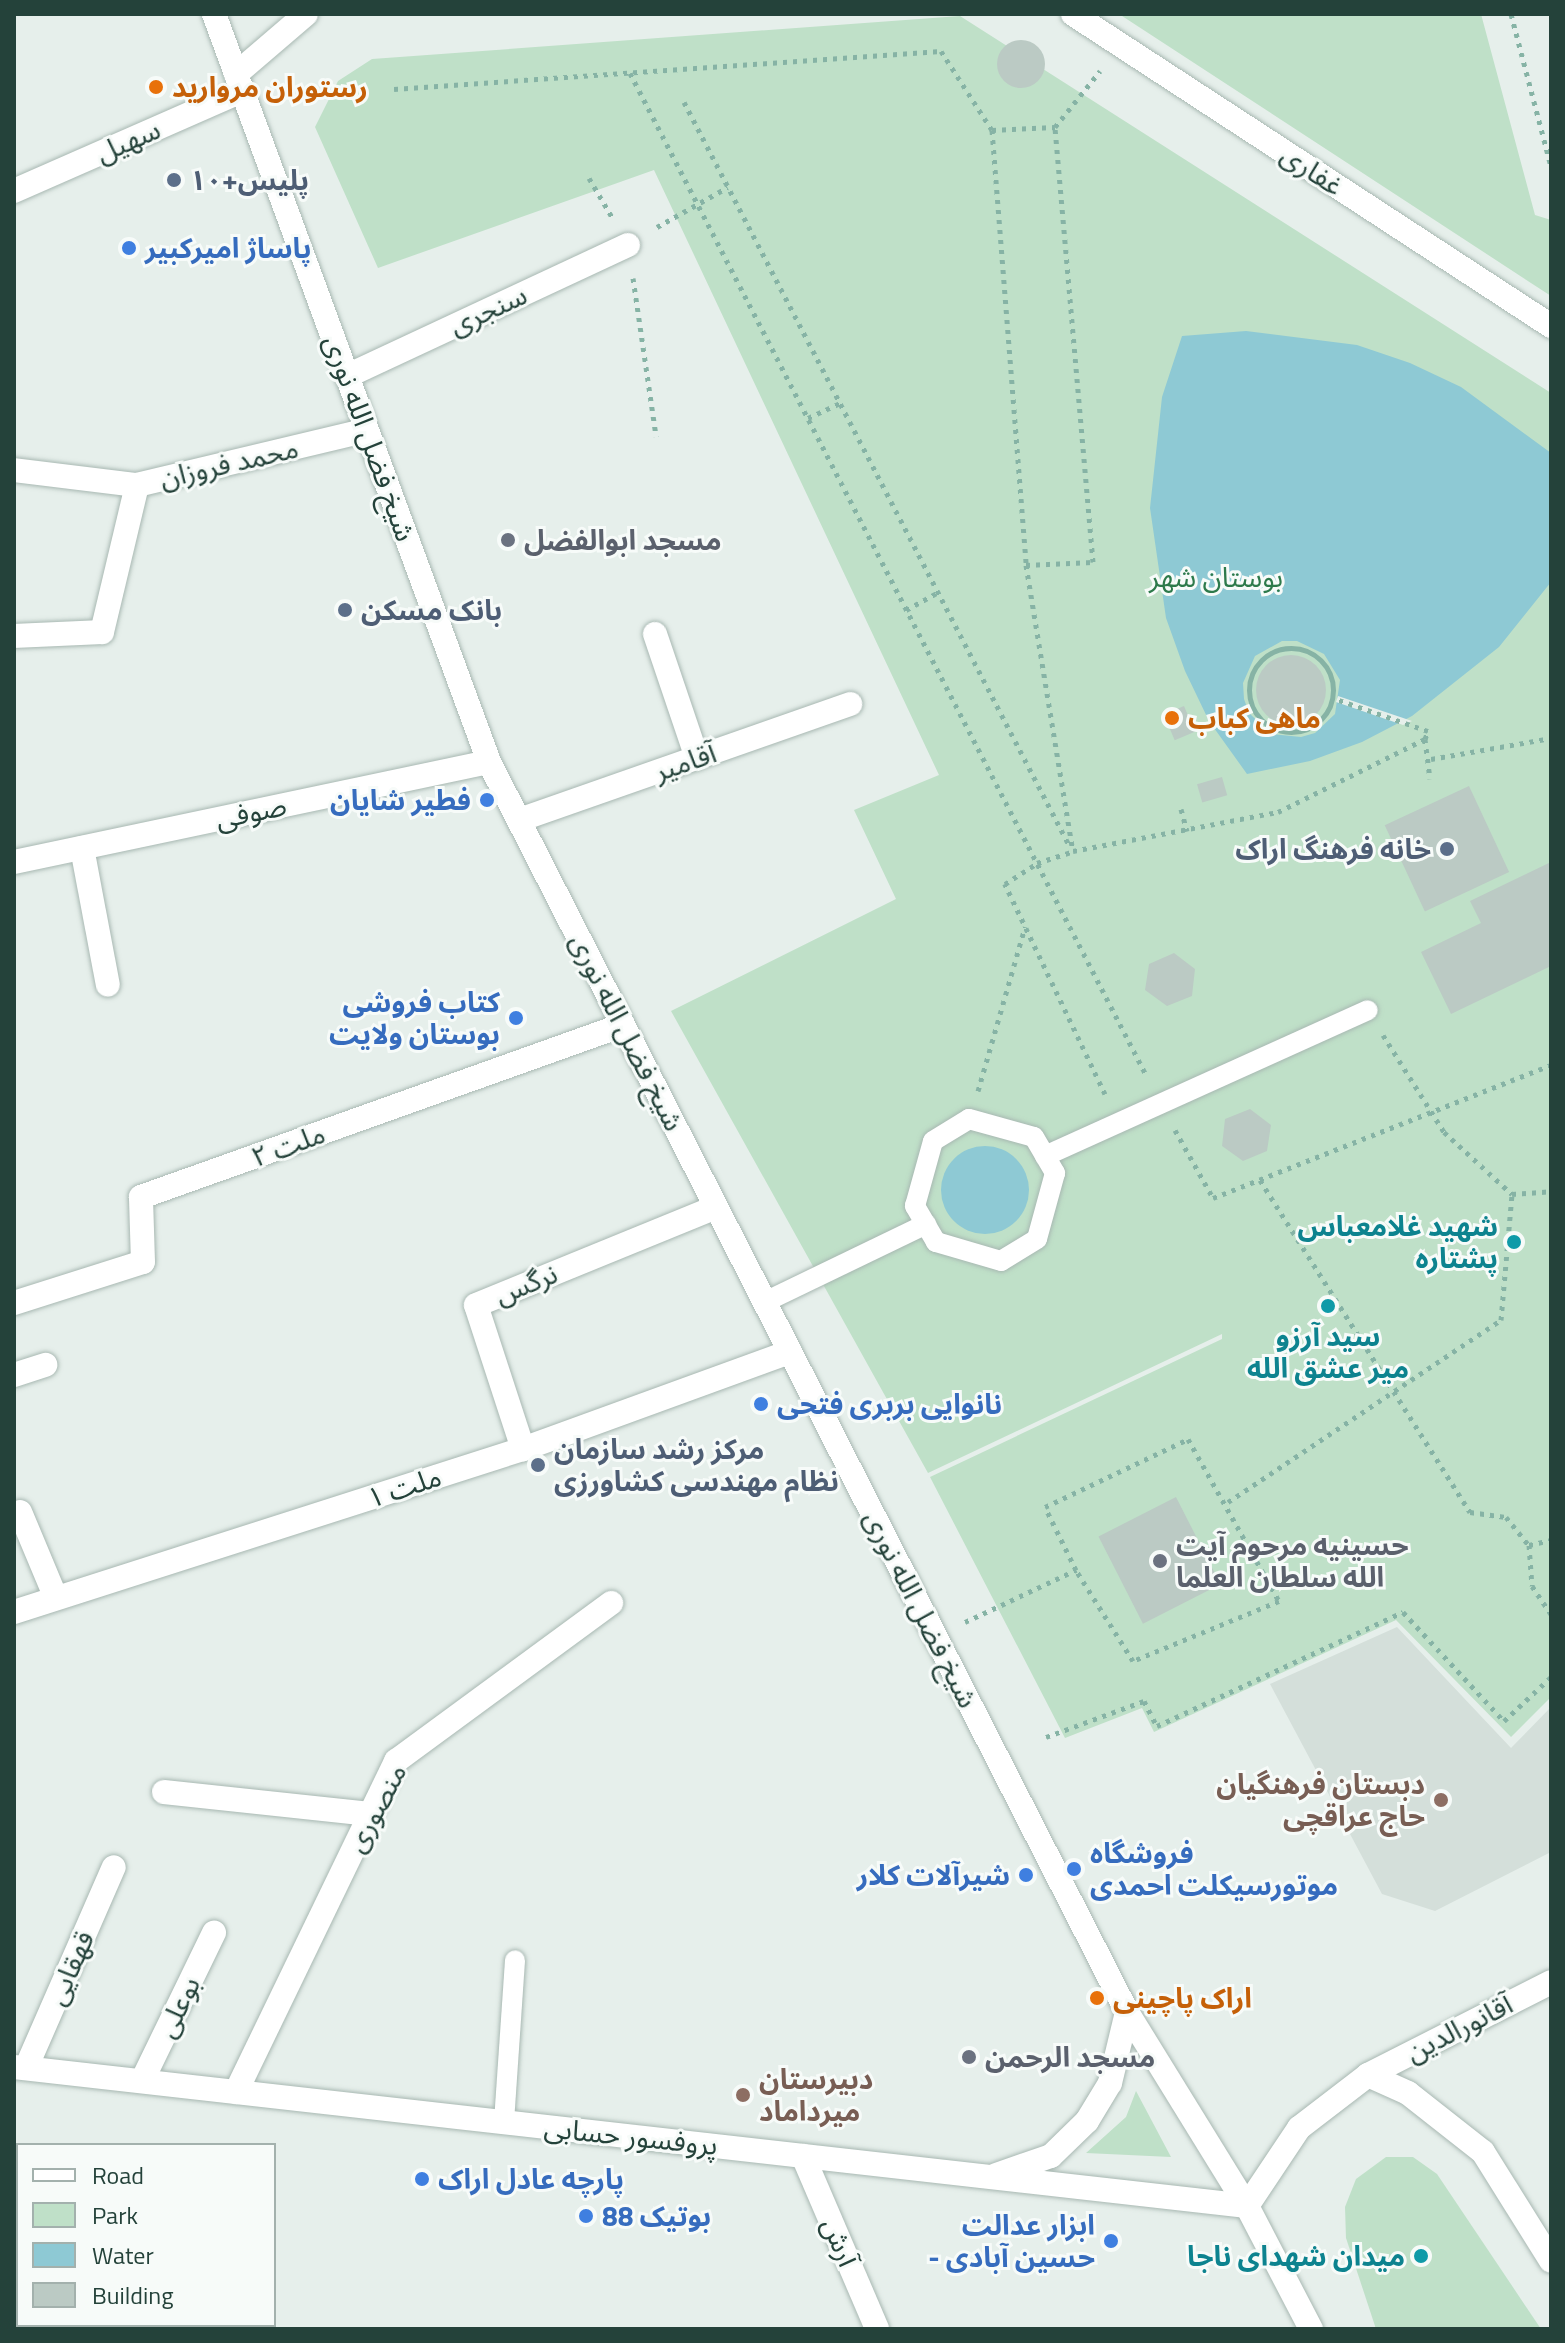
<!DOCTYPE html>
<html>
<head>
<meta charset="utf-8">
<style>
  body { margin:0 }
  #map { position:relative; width:1565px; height:2343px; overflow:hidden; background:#e6efeb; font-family:"Titillium Web","Noto Sans Arabic",sans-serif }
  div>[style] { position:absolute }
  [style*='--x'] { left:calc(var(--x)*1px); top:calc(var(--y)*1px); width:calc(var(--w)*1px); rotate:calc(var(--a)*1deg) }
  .built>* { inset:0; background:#d4dfda }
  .green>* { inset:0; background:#bfe0c8 }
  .water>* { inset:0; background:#8ec9d4 }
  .round { border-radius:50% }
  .pier>* { inset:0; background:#e6efeb }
  .building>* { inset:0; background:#bbcac4; transform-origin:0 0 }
  .path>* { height:5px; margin-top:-2.5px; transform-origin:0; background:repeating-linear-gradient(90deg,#86b3a5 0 4px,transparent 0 10px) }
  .path>.ring { margin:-2.5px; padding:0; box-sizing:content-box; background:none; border:5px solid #86b3a5; border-radius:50% }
  .roads { filter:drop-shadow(0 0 2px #a8b8b2) drop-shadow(0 0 2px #a8b8b2) }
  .lane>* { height:20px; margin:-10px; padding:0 10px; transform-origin:10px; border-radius:10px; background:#fff }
  .street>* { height:24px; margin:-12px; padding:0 12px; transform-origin:12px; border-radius:12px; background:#fff }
  .secondary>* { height:24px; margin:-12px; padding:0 12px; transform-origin:12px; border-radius:12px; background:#fff }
  .dots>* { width:22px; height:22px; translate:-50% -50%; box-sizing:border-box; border:4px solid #f7fbf9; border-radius:50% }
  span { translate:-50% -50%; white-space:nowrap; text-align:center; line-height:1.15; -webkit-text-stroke:6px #f7fbf9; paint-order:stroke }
  .food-label { font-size:28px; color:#c56008; font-weight:700 }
  .left { translate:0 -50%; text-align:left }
  .street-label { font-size:28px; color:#24423a }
  .service-label { font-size:28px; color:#4e5e75; font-weight:700 }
  .right { translate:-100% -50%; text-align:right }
  .shop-label { font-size:28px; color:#366cbe; font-weight:700 }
  .worship-label { font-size:28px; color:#5b616d; font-weight:700 }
  .park-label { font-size:28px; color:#2d7a4b }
  .culture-label { font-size:28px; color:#0d838f; font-weight:700 }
  .education-label { font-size:28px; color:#785e54; font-weight:700 }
  .frame { position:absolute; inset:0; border:16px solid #24423a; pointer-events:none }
  .legend { position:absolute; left:16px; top:2143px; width:260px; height:184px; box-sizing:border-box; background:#f7fbf9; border:2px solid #a3b1ad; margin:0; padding:10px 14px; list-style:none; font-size:24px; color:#24423a }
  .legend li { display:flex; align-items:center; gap:16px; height:40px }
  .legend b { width:40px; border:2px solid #a3b1ad }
</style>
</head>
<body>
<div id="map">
  <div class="built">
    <i style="clip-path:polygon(1397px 1627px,1511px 1748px,1551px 1707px,1551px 1852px,1435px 1911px,1382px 1894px,1270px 1684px)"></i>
  </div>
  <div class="green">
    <i style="clip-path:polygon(1119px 14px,1481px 14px,1535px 215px,1551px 220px,1551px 296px)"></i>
    <i style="clip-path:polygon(960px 16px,1551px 393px,1551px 1697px,1511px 1737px,1396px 1620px,1154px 1732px,1142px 1708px,1065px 1738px,930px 1477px,1222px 1339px,1222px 1334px,928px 1473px,671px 1011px,896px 899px,854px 810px,939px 775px,654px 170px,378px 268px,315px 127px,338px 81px,372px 59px)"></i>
    <i style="clip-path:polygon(1136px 2091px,1171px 2157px,1086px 2153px,1126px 2117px)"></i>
    <i style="clip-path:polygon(1386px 2157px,1413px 2157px,1437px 2174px,1541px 2329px,1376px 2329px,1346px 2238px,1345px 2207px,1356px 2179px)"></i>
  </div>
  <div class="water">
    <i style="clip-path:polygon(evenodd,1246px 331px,1357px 345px,1410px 363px,1461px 387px,1551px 453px,1551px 582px,1499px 647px,1412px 716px,1362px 742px,1310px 761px,1247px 774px,1209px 721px,1185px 671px,1166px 618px,1150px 508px,1162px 397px,1182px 336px,1246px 331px,1282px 641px,1297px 641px,1324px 654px,1340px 680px,1335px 714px,1315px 733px,1301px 737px,1271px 734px,1249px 713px,1244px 699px,1243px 683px,1255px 656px,1282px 641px)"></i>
    <i class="round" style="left:941px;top:1146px;width:88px;height:88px"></i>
  </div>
  <div class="pier">
    <i style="clip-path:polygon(1338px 696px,1412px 721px,1403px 725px,1336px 702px)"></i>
  </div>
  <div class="building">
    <i class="round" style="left:997px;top:40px;width:48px;height:48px"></i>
    <i class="round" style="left:1256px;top:655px;width:70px;height:70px"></i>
    <i style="left:1184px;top:706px;width:28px;height:22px;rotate:67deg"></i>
    <i style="left:1222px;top:777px;width:19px;height:26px;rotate:74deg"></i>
    <i style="left:1469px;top:786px;width:95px;height:93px;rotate:65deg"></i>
    <i style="clip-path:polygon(1551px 862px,1551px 966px,1451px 1014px,1421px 952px,1481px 923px,1470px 901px)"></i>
    <i style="clip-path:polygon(1174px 953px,1195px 969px,1192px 996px,1167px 1006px,1145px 990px,1149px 964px)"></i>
    <i style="clip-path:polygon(1250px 1109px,1271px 1125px,1267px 1151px,1243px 1161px,1222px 1146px,1225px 1119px)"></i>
    <i style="left:1176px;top:1497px;width:98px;height:87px;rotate:63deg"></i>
  </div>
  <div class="path">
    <i style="--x:1511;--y:14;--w:158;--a:75.3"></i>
    <i style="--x:630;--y:73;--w:1127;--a:62.75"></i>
    <i style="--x:394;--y:89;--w:548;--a:-3.97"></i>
    <i style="--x:941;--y:51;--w:94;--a:57.2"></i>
    <i style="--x:992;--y:130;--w:436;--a:85.5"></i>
    <i style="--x:1026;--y:565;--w:290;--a:80.7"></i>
    <i style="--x:684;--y:102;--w:839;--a:62.61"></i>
    <i style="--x:992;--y:130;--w:63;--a:-2.7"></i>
    <i style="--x:1055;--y:127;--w:72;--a:-51.2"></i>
    <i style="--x:589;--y:178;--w:45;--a:59.5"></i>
    <i style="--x:657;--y:227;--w:81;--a:-29.4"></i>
    <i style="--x:633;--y:278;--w:160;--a:81.7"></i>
    <i style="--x:808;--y:418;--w:35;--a:-25"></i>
    <i style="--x:1026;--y:565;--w:67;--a:-2.6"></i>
    <i style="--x:1093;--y:562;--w:437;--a:-95"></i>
    <i style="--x:906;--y:610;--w:37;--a:-29"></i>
    <i class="ring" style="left:1249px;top:648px;width:79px;height:79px"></i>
    <i style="--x:1425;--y:739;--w:40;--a:82.9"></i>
    <i style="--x:1431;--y:759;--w:122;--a:-9.9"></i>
    <i style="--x:1181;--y:809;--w:23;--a:75"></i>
    <i style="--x:1383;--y:1035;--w:115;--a:57.8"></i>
    <i style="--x:1444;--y:1132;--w:92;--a:42.4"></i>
    <i style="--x:1512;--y:1194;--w:39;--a:-4"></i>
    <i style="--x:978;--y:1091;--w:171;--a:-74"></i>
    <i style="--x:1105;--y:1094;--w:233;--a:-115.5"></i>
    <i style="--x:1005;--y:884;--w:38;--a:-33"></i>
    <i style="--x:1037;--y:863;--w:38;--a:-18"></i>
    <i style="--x:1073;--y:851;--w:209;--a:-10.8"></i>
    <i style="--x:1278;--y:812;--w:164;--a:-26.4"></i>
    <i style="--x:1425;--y:739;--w:9;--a:-69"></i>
    <i style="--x:1428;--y:731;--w:101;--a:-160.8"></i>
    <i style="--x:1175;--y:1130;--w:78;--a:60.8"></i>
    <i style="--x:1213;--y:1198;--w:363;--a:-21.5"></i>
    <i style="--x:1260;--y:1180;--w:393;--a:57.7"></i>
    <i style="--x:1470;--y:1512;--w:36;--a:8"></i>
    <i style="--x:1506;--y:1517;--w:36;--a:51"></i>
    <i style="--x:1529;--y:1545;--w:41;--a:85.8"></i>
    <i style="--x:1532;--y:1586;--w:34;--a:56"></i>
    <i style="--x:1188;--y:1439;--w:186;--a:60.7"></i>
    <i style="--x:1279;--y:1601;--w:158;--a:157.7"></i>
    <i style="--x:1133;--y:1661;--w:107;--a:-122.1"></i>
    <i style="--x:1076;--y:1570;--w:70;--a:-116.2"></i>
    <i style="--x:1045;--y:1507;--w:158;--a:-25.4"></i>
    <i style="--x:1228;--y:1502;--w:328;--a:-33.7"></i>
    <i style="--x:1501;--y:1320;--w:126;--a:-85"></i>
    <i style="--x:1529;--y:1545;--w:23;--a:-13"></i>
    <i style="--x:965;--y:1622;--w:123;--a:-25.1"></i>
    <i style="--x:1046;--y:1737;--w:104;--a:-20.2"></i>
    <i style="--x:1144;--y:1701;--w:28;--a:63"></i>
    <i style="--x:1157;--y:1726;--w:271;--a:-24.9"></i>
    <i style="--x:1403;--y:1612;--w:149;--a:47.2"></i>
    <i style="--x:1504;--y:1721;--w:64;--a:-43.1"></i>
  </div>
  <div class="roads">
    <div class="lane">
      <i style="--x:969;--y:1119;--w:67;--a:15.5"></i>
      <i style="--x:1034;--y:1137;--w:42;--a:59.7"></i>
      <i style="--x:1055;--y:1173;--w:68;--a:105.3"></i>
      <i style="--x:1037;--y:1239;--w:42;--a:148.6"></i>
      <i style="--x:1001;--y:1261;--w:68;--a:-163.7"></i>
      <i style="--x:936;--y:1242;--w:42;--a:-120.3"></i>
      <i style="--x:915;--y:1206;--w:67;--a:-74.5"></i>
      <i style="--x:933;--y:1141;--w:42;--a:-31.4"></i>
      <i style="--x:1045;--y:1156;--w:354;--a:-24.3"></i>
      <i style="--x:765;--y:1302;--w:179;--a:-25.8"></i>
      <i style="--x:504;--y:2122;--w:162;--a:-86.1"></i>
    </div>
    <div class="street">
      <i style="--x:236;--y:74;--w:92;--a:-40.6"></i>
      <i style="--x:14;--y:191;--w:249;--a:-23.7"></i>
      <i style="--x:347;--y:376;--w:310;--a:-25"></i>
      <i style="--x:14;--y:470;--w:124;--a:7"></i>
      <i style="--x:655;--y:634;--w:131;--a:71.3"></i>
      <i style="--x:14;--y:636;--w:88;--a:-2.6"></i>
      <i style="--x:102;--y:632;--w:151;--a:-76.6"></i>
      <i style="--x:137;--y:485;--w:236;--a:-13.4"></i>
      <i style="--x:519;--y:820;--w:351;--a:-19.3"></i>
      <i style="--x:82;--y:848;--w:139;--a:79.3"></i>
      <i style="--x:14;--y:862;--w:485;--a:-11.9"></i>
      <i style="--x:14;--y:1303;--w:135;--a:-17.6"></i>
      <i style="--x:143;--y:1262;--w:65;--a:-91.8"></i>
      <i style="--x:141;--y:1197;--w:512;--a:-19.64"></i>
      <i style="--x:14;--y:1375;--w:33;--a:-18"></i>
      <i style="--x:523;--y:1449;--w:151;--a:-108.1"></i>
      <i style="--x:476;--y:1305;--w:259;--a:-22.2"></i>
      <i style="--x:20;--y:1512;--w:93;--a:67.3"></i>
      <i style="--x:14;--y:1612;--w:534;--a:-17.76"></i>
      <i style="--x:523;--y:1449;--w:284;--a:-20"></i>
      <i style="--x:164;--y:1792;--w:207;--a:6.1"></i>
      <i style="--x:26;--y:2068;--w:219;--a:-66.4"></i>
      <i style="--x:142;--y:2081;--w:165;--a:-64.1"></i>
      <i style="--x:236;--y:2092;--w:368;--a:-64.2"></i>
      <i style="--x:396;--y:1761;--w:267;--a:-36.3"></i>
      <i style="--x:803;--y:2156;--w:188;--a:66.8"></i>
    </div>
    <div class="secondary">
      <i style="--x:214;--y:14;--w:797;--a:69.81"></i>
      <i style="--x:489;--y:762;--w:1403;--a:62.96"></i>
      <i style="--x:1127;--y:2012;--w:228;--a:58.3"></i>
      <i style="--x:1247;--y:2206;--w:139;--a:62.5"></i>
      <i style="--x:1073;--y:14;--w:571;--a:33.13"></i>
      <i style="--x:14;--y:2067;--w:1241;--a:6.43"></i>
      <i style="--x:1368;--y:2075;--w:44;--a:24.2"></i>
      <i style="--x:1408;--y:2093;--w:95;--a:38.2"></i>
      <i style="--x:1483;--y:2152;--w:128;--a:58"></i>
      <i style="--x:996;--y:2175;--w:58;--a:-19.1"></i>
      <i style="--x:1051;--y:2156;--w:50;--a:-44.2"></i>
      <i style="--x:1087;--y:2121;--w:44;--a:-58.8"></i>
      <i style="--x:1110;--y:2083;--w:73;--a:-76.5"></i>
      <i style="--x:1247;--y:2206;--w:94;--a:-56.3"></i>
      <i style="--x:1299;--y:2128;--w:87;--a:-37.5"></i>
      <i style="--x:1368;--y:2075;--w:205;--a:-26.9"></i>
    </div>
  </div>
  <div class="dots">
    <i style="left:156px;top:87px;background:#e8710a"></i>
    <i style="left:174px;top:180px;background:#5c6f8a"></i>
    <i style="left:129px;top:248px;background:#3f7fe0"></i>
    <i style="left:508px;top:540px;background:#6b7280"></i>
    <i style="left:345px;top:610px;background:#5c6f8a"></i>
    <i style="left:1172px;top:718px;background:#e8710a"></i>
    <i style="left:487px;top:800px;background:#3f7fe0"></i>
    <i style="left:1447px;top:849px;background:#5c6f8a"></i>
    <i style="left:516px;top:1018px;background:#3f7fe0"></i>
    <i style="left:1514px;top:1242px;background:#0f9aa8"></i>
    <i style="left:1328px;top:1306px;background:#0f9aa8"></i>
    <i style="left:761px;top:1404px;background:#3f7fe0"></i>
    <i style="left:538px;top:1465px;background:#5c6f8a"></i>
    <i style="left:1160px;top:1561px;background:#6b7280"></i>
    <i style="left:1441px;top:1800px;background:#8d6e63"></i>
    <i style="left:1074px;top:1869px;background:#3f7fe0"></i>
    <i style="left:1026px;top:1875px;background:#3f7fe0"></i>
    <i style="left:1097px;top:1998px;background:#e8710a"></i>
    <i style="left:969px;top:2057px;background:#6b7280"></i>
    <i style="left:743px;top:2095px;background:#8d6e63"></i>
    <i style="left:422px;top:2179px;background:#3f7fe0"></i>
    <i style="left:586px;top:2216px;background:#3f7fe0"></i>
    <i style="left:1111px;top:2241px;background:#3f7fe0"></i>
    <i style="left:1421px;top:2256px;background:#0f9aa8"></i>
  </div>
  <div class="food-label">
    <span class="left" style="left:172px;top:87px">رستوران مروارید</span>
    <span class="left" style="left:1188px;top:718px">ماهی کباب</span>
    <span class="left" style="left:1113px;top:1998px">اراک پاچینی</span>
  </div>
  <div class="street-label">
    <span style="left:128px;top:141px;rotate:-24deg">سهیل</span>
    <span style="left:1312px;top:170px;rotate:33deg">غفاری</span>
    <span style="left:488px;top:310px;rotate:-25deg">سنجری</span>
    <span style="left:370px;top:438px;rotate:70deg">شیخ فضل الله نوری</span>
    <span style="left:229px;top:463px;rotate:-13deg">محمد فروزان</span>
    <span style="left:685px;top:762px;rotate:-19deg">آقامیر</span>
    <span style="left:251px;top:812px;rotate:-12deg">صوفی</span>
    <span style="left:627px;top:1032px;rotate:63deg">شیخ فضل الله نوری</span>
    <span style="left:288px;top:1145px;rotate:-20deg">ملت ۲</span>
    <span style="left:526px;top:1284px;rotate:-22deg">نرگس</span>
    <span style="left:404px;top:1487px;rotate:-18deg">ملت ۱</span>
    <span style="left:921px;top:1609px;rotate:63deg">شیخ فضل الله نوری</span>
    <span style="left:376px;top:1808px;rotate:-62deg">منصوری</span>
    <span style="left:70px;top:1968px;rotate:-66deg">قهقایی</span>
    <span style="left:178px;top:2007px;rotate:-64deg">بوعلی</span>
    <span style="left:1459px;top:2028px;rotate:-27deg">آقانورالدین</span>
    <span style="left:631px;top:2136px;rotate:6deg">پروفسور حسابی</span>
    <span style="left:840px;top:2242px;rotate:67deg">آرش</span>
  </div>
  <div class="service-label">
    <span class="left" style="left:190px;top:180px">پلیس+۱۰</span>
    <span class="left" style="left:361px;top:610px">بانک مسکن</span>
    <span class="right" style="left:1431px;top:849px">خانه فرهنگ اراک</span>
    <span class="left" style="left:554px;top:1465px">مرکز رشد سازمان<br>نظام مهندسی کشاورزی</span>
  </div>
  <div class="shop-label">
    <span class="left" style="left:145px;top:248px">پاساژ امیرکبیر</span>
    <span class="right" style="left:471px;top:800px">فطیر شایان</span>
    <span class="right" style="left:500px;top:1018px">کتاب فروشی<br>بوستان ولایت</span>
    <span class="left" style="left:777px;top:1404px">نانوایی بربری فتحی</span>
    <span class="left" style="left:1090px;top:1869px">فروشگاه<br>موتورسیکلت احمدی</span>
    <span class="right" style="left:1010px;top:1875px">شیرآلات کلار</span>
    <span class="left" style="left:438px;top:2179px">پارچه عادل اراک</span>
    <span class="left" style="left:602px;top:2216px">بوتیک 88</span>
    <span class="right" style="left:1095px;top:2241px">ابزار عدالت<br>- حسین آبادی</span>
  </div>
  <div class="worship-label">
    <span class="left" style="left:524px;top:540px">مسجد ابوالفضل</span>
    <span class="left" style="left:1176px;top:1561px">حسینیه مرحوم آیت<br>الله سلطان العلما</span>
    <span class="left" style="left:985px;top:2057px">مسجد الرحمن</span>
  </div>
  <div class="park-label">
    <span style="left:1216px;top:577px">بوستان شهر</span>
  </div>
  <div class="culture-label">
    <span class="right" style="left:1498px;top:1242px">شهید غلامعباس<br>پشتاره</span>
    <span style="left:1328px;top:1352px">سید آرزو<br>میر عشق الله</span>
    <span class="right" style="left:1405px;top:2256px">میدان شهدای ناجا</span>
  </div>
  <div class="education-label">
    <span class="right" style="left:1425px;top:1800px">دبستان فرهنگیان<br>حاج عراقچی</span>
    <span class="left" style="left:759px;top:2095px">دبیرستان<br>میرداماد</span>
  </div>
  <div class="frame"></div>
  <ul class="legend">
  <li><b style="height:10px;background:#fff"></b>Road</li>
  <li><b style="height:22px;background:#bfe0c8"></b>Park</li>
  <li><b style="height:22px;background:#8ec9d4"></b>Water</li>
  <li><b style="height:22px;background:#bbcac4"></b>Building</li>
  </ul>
</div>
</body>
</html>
